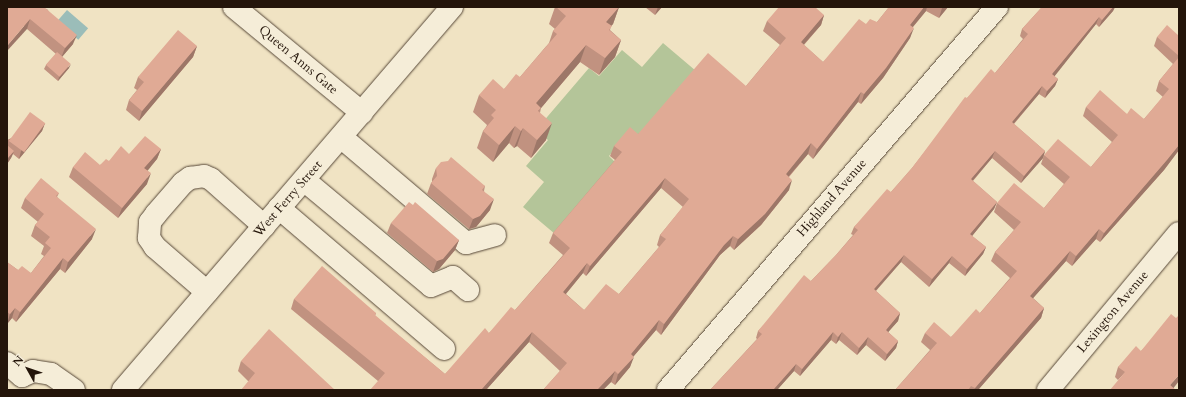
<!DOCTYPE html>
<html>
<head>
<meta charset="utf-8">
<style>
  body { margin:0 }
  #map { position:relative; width:1186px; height:397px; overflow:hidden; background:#f0e3c3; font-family:Cardo,serif }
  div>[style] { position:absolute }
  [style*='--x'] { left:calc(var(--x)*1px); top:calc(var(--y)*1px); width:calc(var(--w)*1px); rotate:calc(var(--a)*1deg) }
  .green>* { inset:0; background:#b4c599 }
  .water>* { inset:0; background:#9bbdb9; transform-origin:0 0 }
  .roads { filter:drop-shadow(0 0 1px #574838) drop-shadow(0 0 1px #574838) }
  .minor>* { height:22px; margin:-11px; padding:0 11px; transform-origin:11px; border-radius:11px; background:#f5edd8 }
  .wall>* { inset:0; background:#c19280 }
  .shaded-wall>* { inset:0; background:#9d7768 }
  .building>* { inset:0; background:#e0aa95; transform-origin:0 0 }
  span { translate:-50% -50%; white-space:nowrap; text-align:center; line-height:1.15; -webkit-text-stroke:4px #f5edd8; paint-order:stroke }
  .street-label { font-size:13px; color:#24150a }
  .frame { position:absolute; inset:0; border:8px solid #24150a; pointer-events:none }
  .north { position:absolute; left:8px; top:349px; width:40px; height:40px; -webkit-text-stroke:3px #f5edd8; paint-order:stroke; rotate:310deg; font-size:11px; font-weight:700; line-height:16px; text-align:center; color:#24150a }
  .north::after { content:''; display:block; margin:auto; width:14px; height:18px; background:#24150a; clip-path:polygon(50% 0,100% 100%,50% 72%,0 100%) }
</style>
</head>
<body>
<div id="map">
  <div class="green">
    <i style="clip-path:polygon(663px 43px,696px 71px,635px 143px,626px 136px,609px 156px,616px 163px,555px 234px,523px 207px,544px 182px,526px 166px,548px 140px,536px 130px,589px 68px,599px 76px,622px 50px,642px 67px)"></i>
  </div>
  <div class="water">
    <i style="left:67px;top:10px;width:28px;height:15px;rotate:41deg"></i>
  </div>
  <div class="roads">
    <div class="minor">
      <i style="--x:234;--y:7;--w:166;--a:39.6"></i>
      <i style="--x:341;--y:137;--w:164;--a:40.3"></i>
      <i style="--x:466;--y:243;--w:30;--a:-15"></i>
      <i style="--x:304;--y:180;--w:165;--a:39.8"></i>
      <i style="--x:431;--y:286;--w:24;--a:-22"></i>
      <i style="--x:453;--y:277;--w:20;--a:41"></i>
      <i style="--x:279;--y:208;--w:217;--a:40.5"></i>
      <i style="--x:207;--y:292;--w:69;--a:-139.1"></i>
      <i style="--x:155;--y:247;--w:11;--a:-124"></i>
      <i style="--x:149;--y:238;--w:16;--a:-86"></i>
      <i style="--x:150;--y:222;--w:10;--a:-53"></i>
      <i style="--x:156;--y:214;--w:41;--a:-48.9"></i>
      <i style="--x:183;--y:183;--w:9;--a:-36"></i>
      <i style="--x:190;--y:178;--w:14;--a:-8"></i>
      <i style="--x:204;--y:176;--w:8;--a:23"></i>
      <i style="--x:211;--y:179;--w:71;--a:41.6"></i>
      <i style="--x:7;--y:363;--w:20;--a:41"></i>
      <i style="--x:22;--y:376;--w:12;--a:-24"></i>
      <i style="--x:33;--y:371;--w:18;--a:9"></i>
      <i style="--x:51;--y:374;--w:28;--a:35"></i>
      <i style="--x:123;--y:390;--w:505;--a:-49.34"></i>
      <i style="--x:668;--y:390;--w:505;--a:-49.34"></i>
      <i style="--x:1048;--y:390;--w:204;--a:-50.2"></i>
    </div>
  </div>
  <div class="wall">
    <i style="clip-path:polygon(7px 7px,48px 9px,47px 9px,73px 44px,62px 57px,69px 68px,58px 81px,44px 69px,46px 65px,56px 54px,27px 29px)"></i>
    <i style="clip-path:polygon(555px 7px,619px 7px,613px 24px,611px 26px,610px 30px,621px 40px,615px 57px,599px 75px,580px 62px,541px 108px,540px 113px,546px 140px,531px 158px,517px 146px,514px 148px,509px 143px,493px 162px,477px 148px,483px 131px,486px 127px,487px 125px,473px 112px,479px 95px,504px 89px,520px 77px,549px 43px,553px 31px,555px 29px,549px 24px)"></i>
    <i style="clip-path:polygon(645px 7px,662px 7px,655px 15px)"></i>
    <i style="clip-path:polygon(evenodd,889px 7px,948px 7px,939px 18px,926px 11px,913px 27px,910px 38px,883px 78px,861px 104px,858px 102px,813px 159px,808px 154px,789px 177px,789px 190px,761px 225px,734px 250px,730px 246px,720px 255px,661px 335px,656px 330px,633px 357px,630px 367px,615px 385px,611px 382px,603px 390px,543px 390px,560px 371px,529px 342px,486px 390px,378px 381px,291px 309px,294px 299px,376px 313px,375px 316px,445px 374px,489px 333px,515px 310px,563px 255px,549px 243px,553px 233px,615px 160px,610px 156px,614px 146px,638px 134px,746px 86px,780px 45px,763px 31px,767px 21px,824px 15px,821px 25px,804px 45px,823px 62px,866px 24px,877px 22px,889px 7px,661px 188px,683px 207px,660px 235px,657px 245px,659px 247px,619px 294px,584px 310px,566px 294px,583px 273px,586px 276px,661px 188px)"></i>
    <i style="clip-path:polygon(1042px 7px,1115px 7px,1113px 11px,1099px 27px,1096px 24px,1054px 76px,1058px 79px,1055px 86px,1045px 98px,1039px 94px,1014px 124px,1045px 151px,1043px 158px,1021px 183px,992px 158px,973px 181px,997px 202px,994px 209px,972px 236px,986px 247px,983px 254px,965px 276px,949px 263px,929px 287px,901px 262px,876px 291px,900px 313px,898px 321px,888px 332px,898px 341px,896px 348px,885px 361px,866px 345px,857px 355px,839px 340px,836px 344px,831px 340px,800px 376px,794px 371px,777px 390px,710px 390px,757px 339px,756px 338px,758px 331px,811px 281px,836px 255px,853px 235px,851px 234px,854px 227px,891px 192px,912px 168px,967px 98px,995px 73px,1023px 39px,1020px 36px,1022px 29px)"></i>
    <i style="clip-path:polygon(1179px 36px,1179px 150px,1164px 170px,1100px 242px,1096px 239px,1072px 266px,1066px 261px,1033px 298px,1044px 308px,1041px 318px,978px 390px,895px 390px,930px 350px,921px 342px,925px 333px,951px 337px,980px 313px,1010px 278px,991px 261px,995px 252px,1014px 230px,994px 212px,997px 203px,1044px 208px,1064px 184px,1041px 164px,1044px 155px,1091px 167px,1112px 142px,1083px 116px,1086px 107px,1127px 114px,1144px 119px,1163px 97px,1156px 91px,1159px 81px,1173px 64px,1154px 46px,1157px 37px)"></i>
    <i style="clip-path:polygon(197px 46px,193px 57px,139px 121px,126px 110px,129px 100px,137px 90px,134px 88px,138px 77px)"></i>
    <i style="clip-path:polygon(45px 123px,42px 131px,19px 159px,13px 154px,11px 158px,7px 164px,7px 140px)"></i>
    <i style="clip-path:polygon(161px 149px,157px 159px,147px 170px,147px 184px,118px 218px,69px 177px,73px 167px,100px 165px,109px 161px,129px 154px)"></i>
    <i style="clip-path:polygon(436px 168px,485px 186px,484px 191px,490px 210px,476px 227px,469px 229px,427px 194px,431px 183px,432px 182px,432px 179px)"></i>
    <i style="clip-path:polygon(59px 193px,57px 197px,92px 239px,65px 273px,60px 269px,16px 322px,12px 318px,7px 324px,7px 262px,18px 270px,31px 273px,44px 256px,41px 254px,44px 246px,31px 236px,35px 225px,38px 222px,21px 208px,25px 198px)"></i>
    <i style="clip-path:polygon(391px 223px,459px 240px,455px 250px,439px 269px,433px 272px,387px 233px)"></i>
    <i style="clip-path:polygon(1176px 318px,1118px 380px,1115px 377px,1118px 367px,1141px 351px)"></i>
    <i style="clip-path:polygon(241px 361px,335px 390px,248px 381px,238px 371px)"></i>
  </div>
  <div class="shaded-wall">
    <i style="clip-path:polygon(619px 7px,613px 24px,600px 39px,606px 22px)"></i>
    <i style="clip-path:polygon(658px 7px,662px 7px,655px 15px)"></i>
    <i style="clip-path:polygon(924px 7px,927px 7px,926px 11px,906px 35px,910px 25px)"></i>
    <i style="clip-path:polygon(943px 7px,948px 7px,939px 18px,942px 8px)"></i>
    <i style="clip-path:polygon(1113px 7px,1115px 7px,1113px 11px,1099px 27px,1102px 20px)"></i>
    <i style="clip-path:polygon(824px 15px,821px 25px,797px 52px,801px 42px)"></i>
    <i style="clip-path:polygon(1099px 17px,1096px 24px,1050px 82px,1052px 74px)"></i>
    <i style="clip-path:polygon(30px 19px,27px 29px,7px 51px,7px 46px)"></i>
    <i style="clip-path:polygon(914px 28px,910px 38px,883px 78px,861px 104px,864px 94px)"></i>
    <i style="clip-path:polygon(77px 35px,73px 44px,61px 58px,65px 48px)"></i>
    <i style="clip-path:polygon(621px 40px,615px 57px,599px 75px,605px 58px)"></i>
    <i style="clip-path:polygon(586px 45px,580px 62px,530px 121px,536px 103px)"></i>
    <i style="clip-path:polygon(197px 46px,193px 57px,139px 121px,142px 111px)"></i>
    <i style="clip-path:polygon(71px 64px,69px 68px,58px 81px,59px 77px)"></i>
    <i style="clip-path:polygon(1058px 79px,1055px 86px,1045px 98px,1047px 91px)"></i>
    <i style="clip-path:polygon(1042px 86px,1039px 94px,1009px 129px,1012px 122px)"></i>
    <i style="clip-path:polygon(861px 92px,858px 102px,813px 159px,817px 149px)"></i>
    <i style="clip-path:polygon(45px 123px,42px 131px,19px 159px,21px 151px)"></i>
    <i style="clip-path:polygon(552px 123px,546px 140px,531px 158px,537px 140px)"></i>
    <i style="clip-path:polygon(515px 126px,509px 143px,493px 162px,499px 145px)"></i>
    <i style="clip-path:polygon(523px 128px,517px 146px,514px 148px,521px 131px)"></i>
    <i style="clip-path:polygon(811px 143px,808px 154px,782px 184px,786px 174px)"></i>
    <i style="clip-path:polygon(1179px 145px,1179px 150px,1164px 170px,1100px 242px,1104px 233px)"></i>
    <i style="clip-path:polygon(161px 149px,157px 159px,141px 179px,144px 168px)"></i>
    <i style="clip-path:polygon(14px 151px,11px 158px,7px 164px,7px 159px)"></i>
    <i style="clip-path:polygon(995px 151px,992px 158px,968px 186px,971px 179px)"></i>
    <i style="clip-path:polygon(1045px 151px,1043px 158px,1021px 183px,1024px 176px)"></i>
    <i style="clip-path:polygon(151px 173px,147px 184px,118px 218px,122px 208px)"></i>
    <i style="clip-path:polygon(665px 178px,661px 188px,586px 276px,590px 266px)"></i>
    <i style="clip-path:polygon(792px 180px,789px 190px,761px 225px,734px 250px,738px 239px)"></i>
    <i style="clip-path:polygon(494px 199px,490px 210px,476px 227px,469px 229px,473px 219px)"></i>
    <i style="clip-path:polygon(997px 202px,994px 209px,968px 241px,970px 234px)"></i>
    <i style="clip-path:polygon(96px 229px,92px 239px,65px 273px,68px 262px)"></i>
    <i style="clip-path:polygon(1099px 229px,1096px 239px,1072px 266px,1076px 256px)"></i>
    <i style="clip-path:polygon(733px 236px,730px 246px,720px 255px,661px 335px,664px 324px,724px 245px)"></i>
    <i style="clip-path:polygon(459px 240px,455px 250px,439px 269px,433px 272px,437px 261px)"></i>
    <i style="clip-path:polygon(986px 247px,983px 254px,965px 276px,967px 269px)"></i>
    <i style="clip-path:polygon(1070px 251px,1066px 261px,1027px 305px,1030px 296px)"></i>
    <i style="clip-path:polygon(904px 255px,901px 262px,871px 296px,874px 289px)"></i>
    <i style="clip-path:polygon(952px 256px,949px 263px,929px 287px,932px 279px)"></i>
    <i style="clip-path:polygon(63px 258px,60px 269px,16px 322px,20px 312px)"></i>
    <i style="clip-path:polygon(587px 263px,583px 273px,559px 302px,563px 292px)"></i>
    <i style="clip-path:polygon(15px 308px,12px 318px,7px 324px,10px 314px)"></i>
    <i style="clip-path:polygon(1044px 308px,1041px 318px,978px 390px,974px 390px,975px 388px)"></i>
    <i style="clip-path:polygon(900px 313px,898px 321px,883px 338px,886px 330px)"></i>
    <i style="clip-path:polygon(659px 320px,656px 330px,627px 364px,631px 354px)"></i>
    <i style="clip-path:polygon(532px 332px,529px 342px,486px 390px,481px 390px)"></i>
    <i style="clip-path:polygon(833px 332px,831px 340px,800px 376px,802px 369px)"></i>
    <i style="clip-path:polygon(842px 332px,839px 340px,836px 344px,838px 337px)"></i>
    <i style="clip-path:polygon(868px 337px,866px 345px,857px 355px,859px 348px)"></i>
    <i style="clip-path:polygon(898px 341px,896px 348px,885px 361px,887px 354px)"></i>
    <i style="clip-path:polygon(634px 357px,630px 367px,615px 385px,618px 374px)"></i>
    <i style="clip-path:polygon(796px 364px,794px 371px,777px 390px,773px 390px)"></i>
    <i style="clip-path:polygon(615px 371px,611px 382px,603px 390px,597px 390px)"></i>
    <i style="clip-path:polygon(1179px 375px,1179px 381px,1172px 390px,1170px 385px)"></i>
  </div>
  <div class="building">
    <i style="clip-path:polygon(7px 7px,44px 7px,77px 35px,65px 48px,30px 19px,7px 46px)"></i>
    <i style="clip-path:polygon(556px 7px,619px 7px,606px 22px,612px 26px,609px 30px,621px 40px,605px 58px,586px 45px,536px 103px,541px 108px,538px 111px,552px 123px,537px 140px,523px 128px,521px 131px,515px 126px,499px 145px,483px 131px,494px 118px,491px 115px,496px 110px,479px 95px,493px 79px,504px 89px,516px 74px,520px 77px,557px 34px,553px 31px,566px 16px)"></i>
    <i style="clip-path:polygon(evenodd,779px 7px,815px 7px,824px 15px,801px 42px,823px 62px,859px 19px,866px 24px,870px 19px,877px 22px,889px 7px,924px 7px,910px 25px,914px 28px,886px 68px,864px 94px,861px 92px,817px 149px,811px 143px,786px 174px,792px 180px,765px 214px,738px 239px,733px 236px,724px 245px,664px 324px,659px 320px,631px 354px,634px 357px,618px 374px,615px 371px,597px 390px,543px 390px,567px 363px,532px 332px,481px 390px,370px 390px,385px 373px,294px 299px,322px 266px,376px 313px,375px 315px,445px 374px,485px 328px,489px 333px,511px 307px,515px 310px,570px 248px,553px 233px,622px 152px,614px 146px,630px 127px,638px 134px,708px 53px,746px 86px,786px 38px,767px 21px,779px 7px,665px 178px,689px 199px,660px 235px,666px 239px,619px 294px,606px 284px,584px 310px,563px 292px,587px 263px,590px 266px,665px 178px)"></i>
    <i style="clip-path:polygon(1042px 7px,1113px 7px,1102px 20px,1099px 17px,1052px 74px,1058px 79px,1047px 91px,1042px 86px,1012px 122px,1045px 151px,1024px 176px,995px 151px,971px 179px,997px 202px,970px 234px,986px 247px,967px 269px,952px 256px,932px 279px,904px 255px,874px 289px,900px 313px,886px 330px,898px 341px,887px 354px,868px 337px,859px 348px,842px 332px,838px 337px,833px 332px,802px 369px,796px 364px,773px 390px,710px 390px,762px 334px,758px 331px,804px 275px,811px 281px,836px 255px,858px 230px,854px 227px,887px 189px,891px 192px,912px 168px,965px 97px,967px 98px,991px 69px,995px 73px,1028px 34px,1022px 29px)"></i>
    <i style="clip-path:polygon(1167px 25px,1179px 36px,1179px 56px,1157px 37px)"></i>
    <i style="clip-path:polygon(178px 30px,197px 46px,142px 111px,129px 100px,144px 82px,138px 77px)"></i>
    <i style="left:57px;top:52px;width:18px;height:17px;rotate:41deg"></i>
    <i style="clip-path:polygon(1179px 57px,1179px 145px,1167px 160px,1104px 233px,1099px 229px,1076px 256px,1070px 251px,1030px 296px,1044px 308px,975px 388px,971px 386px,968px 390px,895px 390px,937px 343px,925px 333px,934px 322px,951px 337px,976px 309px,980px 313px,1017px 271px,995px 252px,1021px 222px,997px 203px,1014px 183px,1044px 208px,1070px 177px,1044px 155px,1058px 139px,1091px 167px,1118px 135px,1086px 107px,1100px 90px,1127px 114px,1131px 108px,1144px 119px,1169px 89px,1159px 81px)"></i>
    <i style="left:30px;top:112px;width:19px;height:36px;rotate:36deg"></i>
    <i style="clip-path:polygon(145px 136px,161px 149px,144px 168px,151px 173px,122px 208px,73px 167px,85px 152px,100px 165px,106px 159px,109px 161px,121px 146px,129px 154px)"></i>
    <i style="clip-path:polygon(7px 145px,14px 151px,7px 159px)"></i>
    <i style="clip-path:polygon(451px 157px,485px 186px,482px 190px,494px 199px,480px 216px,473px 219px,431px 183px,437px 176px,436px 168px,441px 162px,448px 161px)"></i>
    <i style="clip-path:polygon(41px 178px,59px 193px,56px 196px,96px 229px,68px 262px,63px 258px,20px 312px,15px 308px,10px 314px,7px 312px,7px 262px,18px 270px,22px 266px,31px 273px,51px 248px,45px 243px,50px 237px,35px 225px,44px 214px,25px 198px)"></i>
    <i style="clip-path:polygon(409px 202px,413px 205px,415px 202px,459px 240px,443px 259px,437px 261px,391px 223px)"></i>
    <i style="clip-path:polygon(1171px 314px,1176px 318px,1179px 315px,1179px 375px,1170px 385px,1176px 390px,1110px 390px,1125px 372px,1118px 367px,1136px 346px,1141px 351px)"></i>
    <i style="clip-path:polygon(269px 329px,335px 390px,241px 390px,255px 373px,241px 361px)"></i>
  </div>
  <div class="street-label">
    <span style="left:298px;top:60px;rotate:40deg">Queen Anns Gate</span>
    <span style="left:832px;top:198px;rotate:-49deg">Highland Avenue</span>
    <span style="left:288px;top:199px;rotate:-49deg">West Ferry Street</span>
    <span style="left:1113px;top:312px;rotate:-50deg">Lexington Avenue</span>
  </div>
  <div class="frame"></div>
  <div class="north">N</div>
</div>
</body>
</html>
